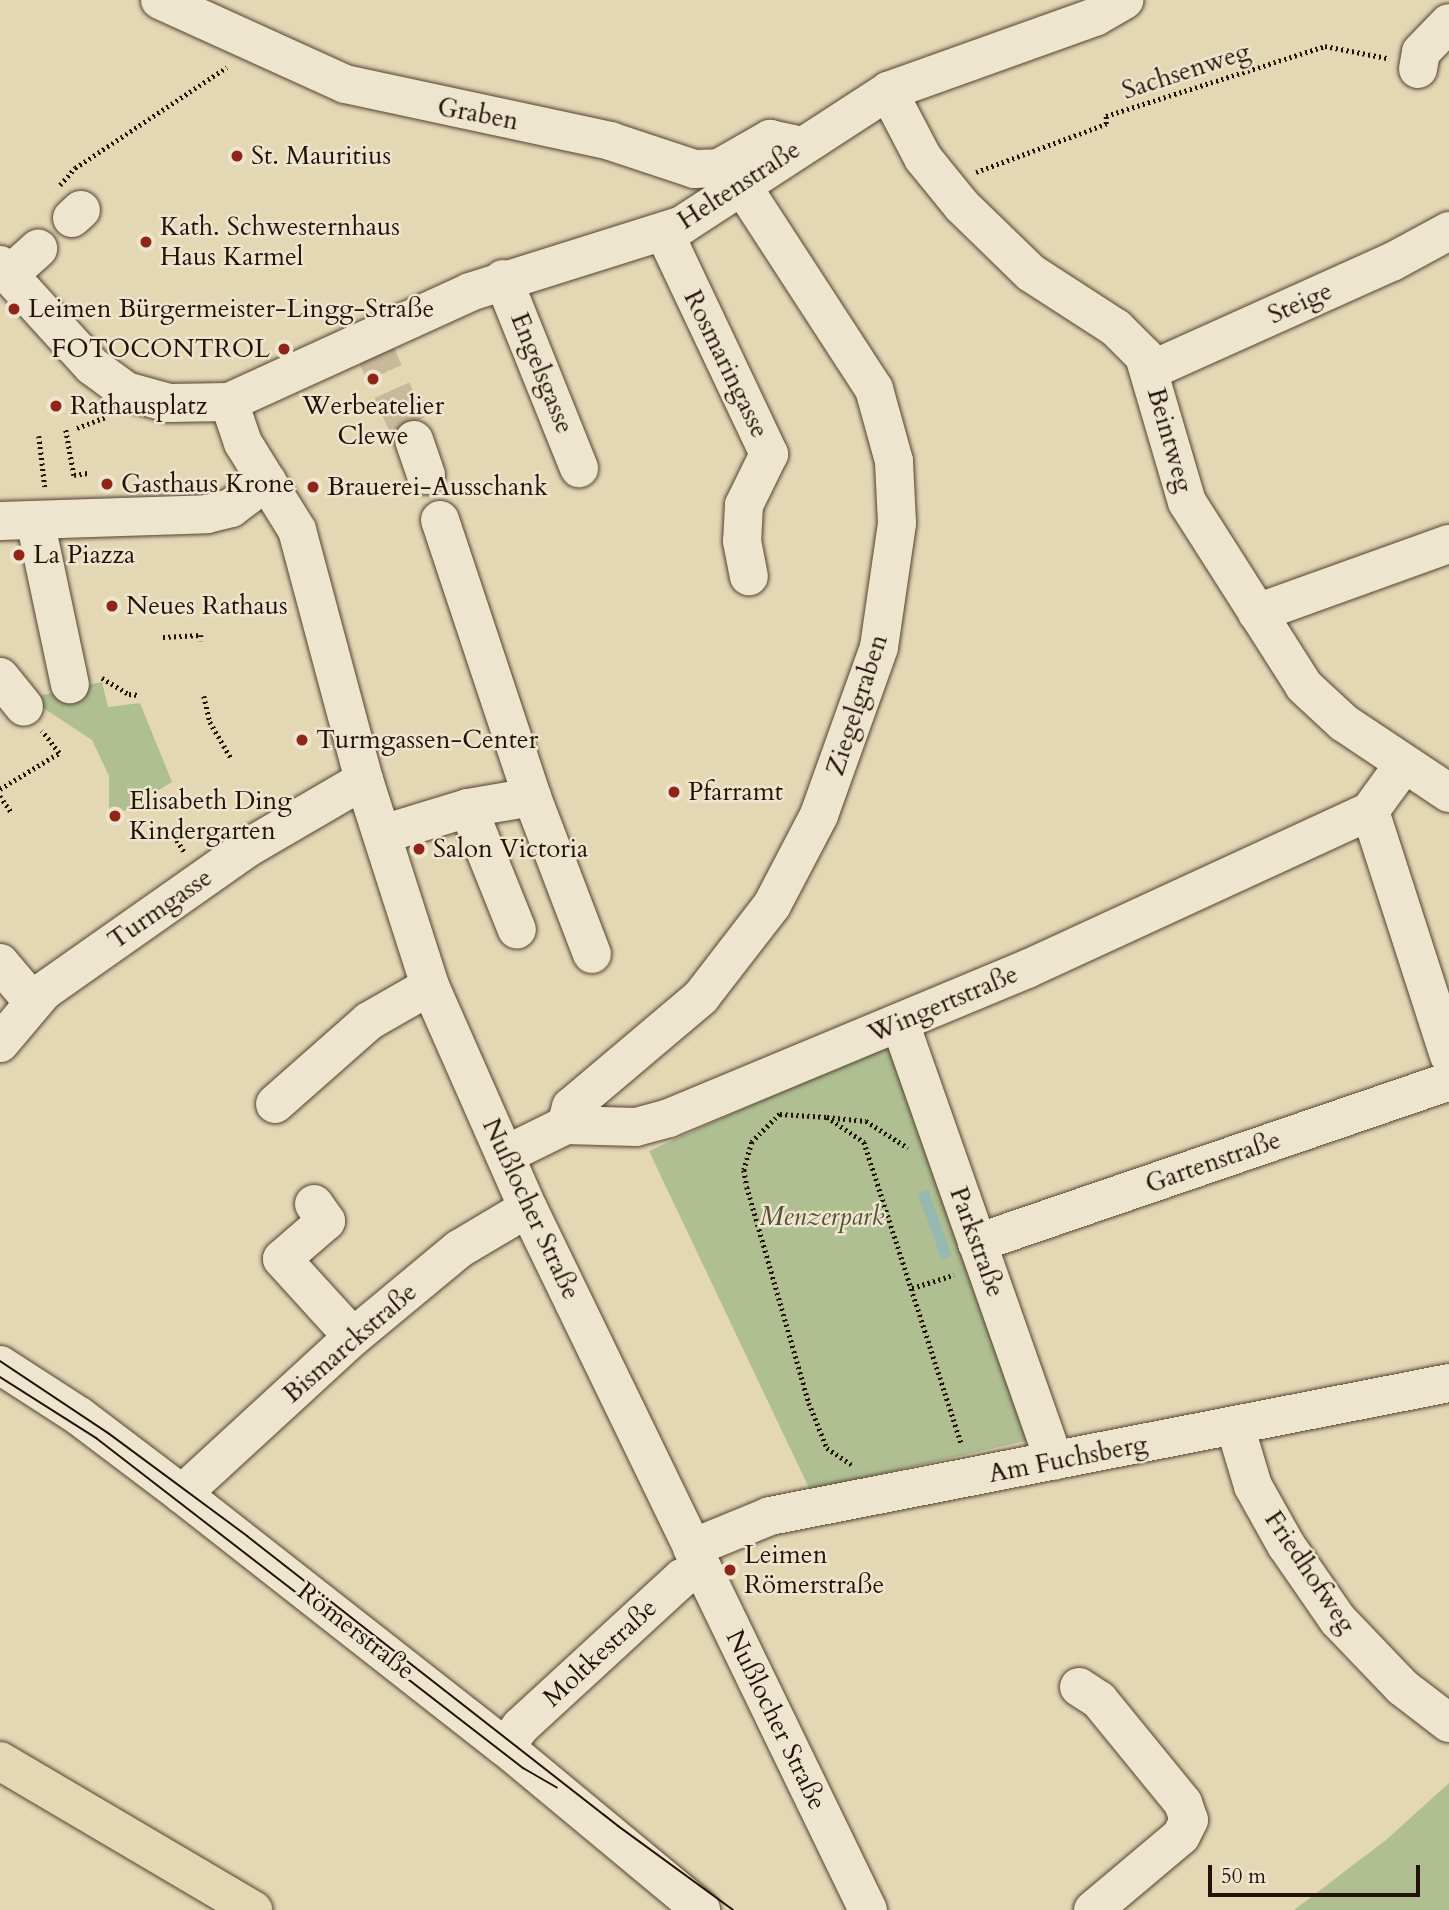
<!DOCTYPE html>
<html>
<head>
<meta charset="utf-8">
<style>
  body { margin:0 }
  #map { position:relative; width:1449px; height:1910px; overflow:hidden; background:#e4d7b4; font-family:Cardo,serif }
  div>[style] { position:absolute }
  [style*='--x'] { left:calc(var(--x)*1px); top:calc(var(--y)*1px); width:calc(var(--w)*1px); rotate:calc(var(--a)*1deg) }
  .green>* { inset:0; background:#afbf91 }
  .water>* { inset:0; background:#95b9b1; transform-origin:0 0 }
  .minor-tunnel>* { height:38px; margin-top:-19px; transform-origin:0; background:repeating-linear-gradient(90deg,#c7b99a 0 38px,transparent 0 57px) }
  .path>* { height:4.5px; margin-top:-2.25px; transform-origin:0; background:repeating-linear-gradient(90deg,#231206 0 2px,transparent 0 5.5px) }
  .roads { filter:drop-shadow(0 0 2px #534332) drop-shadow(0 0 2px #534332) }
  .minor>* { height:38px; margin:-19px; padding:0 19px; transform-origin:19px; border-radius:19px; background:#ede5ce }
  .major>* { height:38px; margin:-19px; padding:0 19px; transform-origin:19px; border-radius:19px; background:#e4d7b4 }
  .tram>* { height:2px; margin:-1px; padding:0 1px; transform-origin:1px; border-radius:1px; background:#231206 }
  .dots>* { width:19px; height:19px; translate:-50% -50%; box-sizing:border-box; border:4px solid #ede5ce; border-radius:50% }
  span { translate:-50% -50%; white-space:nowrap; text-align:center; line-height:1.15; -webkit-text-stroke:5px #ede5ce; paint-order:stroke }
  .street-label { font-size:26px; color:#231206 }
  .poi-label { font-size:26px; color:#231206 }
  .left { translate:0 -50%; text-align:left }
  .right { translate:-100% -50%; text-align:right }
  .park-label { font-size:26px; color:#544f37; font-style:italic }
  .scale { position:absolute; left:1208px; top:1865px; width:212px; height:32px; box-sizing:border-box; border:4px solid #231206; border-top:0; padding-left:9px; font-size:21px; line-height:24px; white-space:nowrap; color:#231206; -webkit-text-stroke:5px #ede5ce; paint-order:stroke }
</style>
</head>
<body>
<div id="map">
  <div class="green">
    <i style="clip-path:polygon(102px 682px,108px 707px,140px 703px,172px 782px,109px 820px,109px 776px,92px 740px,28px 698px)"></i>
    <i style="clip-path:polygon(893px 1041px,1035px 1439px,810px 1490px,649px 1151px)"></i>
    <i style="clip-path:polygon(1449px 1783px,1449px 1910px,1294px 1910px,1386px 1840px)"></i>
  </div>
  <div class="water">
    <i style="left:928px;top:1190px;width:70px;height:11px;rotate:70deg"></i>
  </div>
  <div class="minor-tunnel">
    <i style="--x:369;--y:338;--w:111;--a:66.2"></i>
  </div>
  <div class="path">
    <i style="--x:976;--y:172;--w:139;--a:-20.3"></i>
    <i style="--x:1106;--y:124;--w:8;--a:-90"></i>
    <i style="--x:1106;--y:116;--w:230;--a:-17.7"></i>
    <i style="--x:1325;--y:46;--w:63;--a:11"></i>
    <i style="--x:60;--y:185;--w:23;--a:-49"></i>
    <i style="--x:75;--y:168;--w:182;--a:-33.6"></i>
    <i style="--x:77;--y:428;--w:31;--a:-21"></i>
    <i style="--x:66;--y:430;--w:46;--a:79.9"></i>
    <i style="--x:74;--y:475;--w:14;--a:-8"></i>
    <i style="--x:39;--y:436;--w:51;--a:83.3"></i>
    <i style="--x:163;--y:637;--w:38;--a:-3"></i>
    <i style="--x:201;--y:635;--w:6;--a:90"></i>
    <i style="--x:102;--y:678;--w:31;--a:31"></i>
    <i style="--x:129;--y:694;--w:10;--a:6"></i>
    <i style="--x:204;--y:696;--w:27;--a:77"></i>
    <i style="--x:210;--y:722;--w:42;--a:59.7"></i>
    <i style="--x:0;--y:789;--w:69;--a:-31.4"></i>
    <i style="--x:59;--y:753;--w:28;--a:-128"></i>
    <i style="--x:0;--y:796;--w:19;--a:55"></i>
    <i style="--x:171;--y:831;--w:27;--a:57"></i>
    <i style="--x:780;--y:1114;--w:40;--a:135"></i>
    <i style="--x:752;--y:1142;--w:29;--a:106"></i>
    <i style="--x:744;--y:1170;--w:17;--a:80"></i>
    <i style="--x:747;--y:1187;--w:225;--a:74"></i>
    <i style="--x:809;--y:1403;--w:48;--a:68.2"></i>
    <i style="--x:827;--y:1448;--w:30;--a:34"></i>
    <i style="--x:780;--y:1114;--w:47;--a:3.7"></i>
    <i style="--x:827;--y:1117;--w:45;--a:34"></i>
    <i style="--x:864;--y:1142;--w:318;--a:72.1"></i>
    <i style="--x:827;--y:1117;--w:39;--a:6"></i>
    <i style="--x:866;--y:1121;--w:50;--a:32.7"></i>
    <i style="--x:912;--y:1288;--w:44;--a:-17.2"></i>
  </div>
  <div class="roads">
    <div class="minor">
      <i style="--x:160;--y:0;--w:203;--a:24.4"></i>
      <i style="--x:345;--y:84;--w:271;--a:12.1"></i>
      <i style="--x:610;--y:141;--w:89;--a:18.4"></i>
      <i style="--x:694;--y:169;--w:25;--a:-2"></i>
      <i style="--x:719;--y:168;--w:59;--a:-29.6"></i>
      <i style="--x:770;--y:139;--w:30;--a:12"></i>
      <i style="--x:1418;--y:69;--w:17;--a:-80"></i>
      <i style="--x:1421;--y:52;--w:40;--a:-46"></i>
      <i style="--x:888;--y:91;--w:76;--a:62.4"></i>
      <i style="--x:923;--y:158;--w:62;--a:50.9"></i>
      <i style="--x:962;--y:206;--w:96;--a:44.2"></i>
      <i style="--x:1031;--y:273;--w:101;--a:32.9"></i>
      <i style="--x:1116;--y:328;--w:40;--a:45"></i>
      <i style="--x:1144;--y:356;--w:152;--a:73.6"></i>
      <i style="--x:1187;--y:502;--w:218;--a:57.5"></i>
      <i style="--x:1304;--y:686;--w:54;--a:42.8"></i>
      <i style="--x:1344;--y:723;--w:126;--a:33.7"></i>
      <i style="--x:72;--y:218;--w:12;--a:-42"></i>
      <i style="--x:664;--y:232;--w:246;--a:64.7"></i>
      <i style="--x:769;--y:454;--w:57;--a:116.1"></i>
      <i style="--x:744;--y:505;--w:36;--a:93"></i>
      <i style="--x:742;--y:541;--w:36;--a:79"></i>
      <i style="--x:0;--y:265;--w:137;--a:47.7"></i>
      <i style="--x:92;--y:366;--w:42;--a:36.3"></i>
      <i style="--x:126;--y:391;--w:45;--a:15.6"></i>
      <i style="--x:169;--y:403;--w:60;--a:-1"></i>
      <i style="--x:229;--y:402;--w:265;--a:-24.5"></i>
      <i style="--x:470;--y:292;--w:222;--a:-17.5"></i>
      <i style="--x:682;--y:225;--w:246;--a:-33"></i>
      <i style="--x:888;--y:91;--w:220;--a:-19.7"></i>
      <i style="--x:1095;--y:17;--w:34;--a:-30"></i>
      <i style="--x:10;--y:274;--w:38;--a:-42"></i>
      <i style="--x:503;--y:279;--w:204;--a:68.1"></i>
      <i style="--x:1149;--y:371;--w:266;--a:-24.2"></i>
      <i style="--x:1392;--y:262;--w:65;--a:-28.5"></i>
      <i style="--x:229;--y:402;--w:43;--a:71.1"></i>
      <i style="--x:243;--y:443;--w:102;--a:58.2"></i>
      <i style="--x:297;--y:530;--w:259;--a:75"></i>
      <i style="--x:364;--y:780;--w:216;--a:72.2"></i>
      <i style="--x:430;--y:986;--w:243;--a:66.2"></i>
      <i style="--x:528;--y:1208;--w:780;--a:64.16"></i>
      <i style="--x:414;--y:440;--w:37;--a:71"></i>
      <i style="--x:35;--y:520;--w:168;--a:78"></i>
      <i style="--x:440;--y:520;--w:292;--a:71.6"></i>
      <i style="--x:0;--y:521;--w:207;--a:-1.9"></i>
      <i style="--x:207;--y:514;--w:25;--a:-14"></i>
      <i style="--x:231;--y:508;--w:45;--a:-36.9"></i>
      <i style="--x:1257;--y:613;--w:204;--a:-19.8"></i>
      <i style="--x:0;--y:677;--w:38;--a:51"></i>
      <i style="--x:1404;--y:764;--w:58;--a:125.9"></i>
      <i style="--x:1370;--y:811;--w:257;--a:72.1"></i>
      <i style="--x:468;--y:808;--w:131;--a:68.1"></i>
      <i style="--x:383;--y:834;--w:89;--a:-17"></i>
      <i style="--x:468;--y:808;--w:65;--a:-9.8"></i>
      <i style="--x:532;--y:797;--w:168;--a:69.1"></i>
      <i style="--x:0;--y:963;--w:51;--a:49.8"></i>
      <i style="--x:900;--y:1023;--w:464;--a:70.6"></i>
      <i style="--x:0;--y:1043;--w:68;--a:-49.8"></i>
      <i style="--x:44;--y:991;--w:251;--a:-35.1"></i>
      <i style="--x:249;--y:847;--w:133;--a:-30.2"></i>
      <i style="--x:275;--y:1104;--w:125;--a:-41.4"></i>
      <i style="--x:369;--y:1021;--w:70;--a:-29.8"></i>
      <i style="--x:566;--y:1125;--w:19;--a:-74"></i>
      <i style="--x:571;--y:1107;--w:170;--a:-40.2"></i>
      <i style="--x:701;--y:997;--w:116;--a:-52.3"></i>
      <i style="--x:772;--y:905;--w:102;--a:-62.4"></i>
      <i style="--x:819;--y:815;--w:178;--a:-70.3"></i>
      <i style="--x:879;--y:647;--w:125;--a:-81.7"></i>
      <i style="--x:897;--y:523;--w:62;--a:-92.8"></i>
      <i style="--x:894;--y:461;--w:75;--a:-105.5"></i>
      <i style="--x:874;--y:389;--w:242;--a:-123"></i>
      <i style="--x:505;--y:1155;--w:68;--a:-26.2"></i>
      <i style="--x:566;--y:1125;--w:70;--a:1.6"></i>
      <i style="--x:636;--y:1127;--w:34;--a:-15"></i>
      <i style="--x:669;--y:1118;--w:388;--a:-22.6"></i>
      <i style="--x:1027;--y:969;--w:378;--a:-24.7"></i>
      <i style="--x:314;--y:1204;--w:21;--a:55"></i>
      <i style="--x:326;--y:1221;--w:58;--a:139.2"></i>
      <i style="--x:282;--y:1259;--w:105;--a:47.7"></i>
      <i style="--x:977;--y:1243;--w:499;--a:-18.9"></i>
      <i style="--x:0;--y:1365;--w:94;--a:32.8"></i>
      <i style="--x:79;--y:1416;--w:129;--a:37.1"></i>
      <i style="--x:182;--y:1494;--w:410;--a:38.1"></i>
      <i style="--x:505;--y:1747;--w:255;--a:39.7"></i>
      <i style="--x:1235;--y:1426;--w:63;--a:73.3"></i>
      <i style="--x:1253;--y:1486;--w:68;--a:60.8"></i>
      <i style="--x:1286;--y:1545;--w:91;--a:55.3"></i>
      <i style="--x:1338;--y:1620;--w:93;--a:46.3"></i>
      <i style="--x:1402;--y:1687;--w:59;--a:37.5"></i>
      <i style="--x:182;--y:1494;--w:232;--a:-42.6"></i>
      <i style="--x:353;--y:1337;--w:138;--a:-39.7"></i>
      <i style="--x:459;--y:1249;--w:80;--a:-30.7"></i>
      <i style="--x:692;--y:1548;--w:84;--a:-22.3"></i>
      <i style="--x:770;--y:1516;--w:692;--a:-11.08"></i>
      <i style="--x:1079;--y:1687;--w:24;--a:33"></i>
      <i style="--x:1099;--y:1700;--w:133;--a:50.8"></i>
      <i style="--x:1183;--y:1803;--w:18;--a:71"></i>
      <i style="--x:1189;--y:1820;--w:18;--a:117"></i>
      <i style="--x:1181;--y:1836;--w:115;--a:139.9"></i>
      <i style="--x:505;--y:1747;--w:26;--a:-53"></i>
      <i style="--x:521;--y:1726;--w:219;--a:-42.6"></i>
      <i style="--x:682;--y:1578;--w:22;--a:-27"></i>
    </div>
    <div class="major">
      <i style="--x:0;--y:1761;--w:294;--a:30.5"></i>
    </div>
  </div>
  <div class="tram">
    <i style="--x:0;--y:1361;--w:130;--a:33.7"></i>
    <i style="--x:108;--y:1433;--w:173;--a:36.5"></i>
    <i style="--x:247;--y:1536;--w:471;--a:38"></i>
    <i style="--x:618;--y:1826;--w:142;--a:36.1"></i>
    <i style="--x:0;--y:1377;--w:114;--a:32.4"></i>
    <i style="--x:96;--y:1438;--w:540;--a:37.7"></i>
    <i style="--x:523;--y:1768;--w:39;--a:30"></i>
  </div>
  <div class="dots">
    <i style="left:237px;top:156px;background:#8f2418"></i>
    <i style="left:146px;top:242px;background:#8f2418"></i>
    <i style="left:14px;top:309px;background:#8f2418"></i>
    <i style="left:284px;top:349px;background:#8f2418"></i>
    <i style="left:373px;top:379px;background:#8f2418"></i>
    <i style="left:56px;top:406px;background:#8f2418"></i>
    <i style="left:107px;top:484px;background:#8f2418"></i>
    <i style="left:313px;top:487px;background:#8f2418"></i>
    <i style="left:19px;top:555px;background:#8f2418"></i>
    <i style="left:112px;top:606px;background:#8f2418"></i>
    <i style="left:302px;top:740px;background:#8f2418"></i>
    <i style="left:674px;top:792px;background:#8f2418"></i>
    <i style="left:115px;top:816px;background:#8f2418"></i>
    <i style="left:419px;top:849px;background:#8f2418"></i>
    <i style="left:730px;top:1570px;background:#8f2418"></i>
  </div>
  <div class="street-label">
    <span style="left:1186px;top:71px;rotate:-18deg">Sachsenweg</span>
    <span style="left:478px;top:114px;rotate:11deg">Graben</span>
    <span style="left:739px;top:185px;rotate:-33deg">Heltenstraße</span>
    <span style="left:1300px;top:303px;rotate:-24deg">Steige</span>
    <span style="left:726px;top:364px;rotate:64deg">Rosmaringasse</span>
    <span style="left:542px;top:373px;rotate:68deg">Engelsgasse</span>
    <span style="left:1170px;top:440px;rotate:74deg">Beintweg</span>
    <span style="left:857px;top:705px;rotate:-72deg">Ziegelgraben</span>
    <span style="left:160px;top:909px;rotate:-35deg">Turmgasse</span>
    <span style="left:943px;top:1004px;rotate:-23deg">Wingertstraße</span>
    <span style="left:1213px;top:1162px;rotate:-19deg">Gartenstraße</span>
    <span style="left:531px;top:1209px;rotate:65deg">Nußlocher Straße</span>
    <span style="left:977px;top:1242px;rotate:70deg">Parkstraße</span>
    <span style="left:350px;top:1343px;rotate:-41deg">Bismarckstraße</span>
    <span style="left:1068px;top:1459px;rotate:-11deg">Am Fuchsberg</span>
    <span style="left:1310px;top:1572px;rotate:56deg">Friedhofweg</span>
    <span style="left:356px;top:1631px;rotate:38deg">Römerstraße</span>
    <span style="left:600px;top:1653px;rotate:-43deg">Moltkestraße</span>
    <span style="left:776px;top:1720px;rotate:64deg">Nußlocher Straße</span>
  </div>
  <div class="poi-label">
    <span class="left" style="left:251px;top:156px">St. Mauritius</span>
    <span class="left" style="left:160px;top:242px">Kath. Schwesternhaus<br>Haus Karmel</span>
    <span class="left" style="left:28px;top:309px">Leimen Bürgermeister-Lingg-Straße</span>
    <span class="right" style="left:270px;top:349px">FOTOCONTROL</span>
    <span class="left" style="left:70px;top:406px">Rathausplatz</span>
    <span style="left:373px;top:421px">Werbeatelier<br>Clewe</span>
    <span class="left" style="left:121px;top:484px">Gasthaus Krone</span>
    <span class="left" style="left:327px;top:487px">Brauerei-Ausschank</span>
    <span class="left" style="left:33px;top:555px">La Piazza</span>
    <span class="left" style="left:126px;top:606px">Neues Rathaus</span>
    <span class="left" style="left:316px;top:740px">Turmgassen-Center</span>
    <span class="left" style="left:688px;top:792px">Pfarramt</span>
    <span class="left" style="left:129px;top:816px">Elisabeth Ding<br>Kindergarten</span>
    <span class="left" style="left:433px;top:849px">Salon Victoria</span>
    <span class="left" style="left:744px;top:1570px">Leimen<br>Römerstraße</span>
  </div>
  <div class="park-label">
    <span style="left:822px;top:1217px">Menzerpark</span>
  </div>
  <div class="scale">50 m</div>
</div>
</body>
</html>
